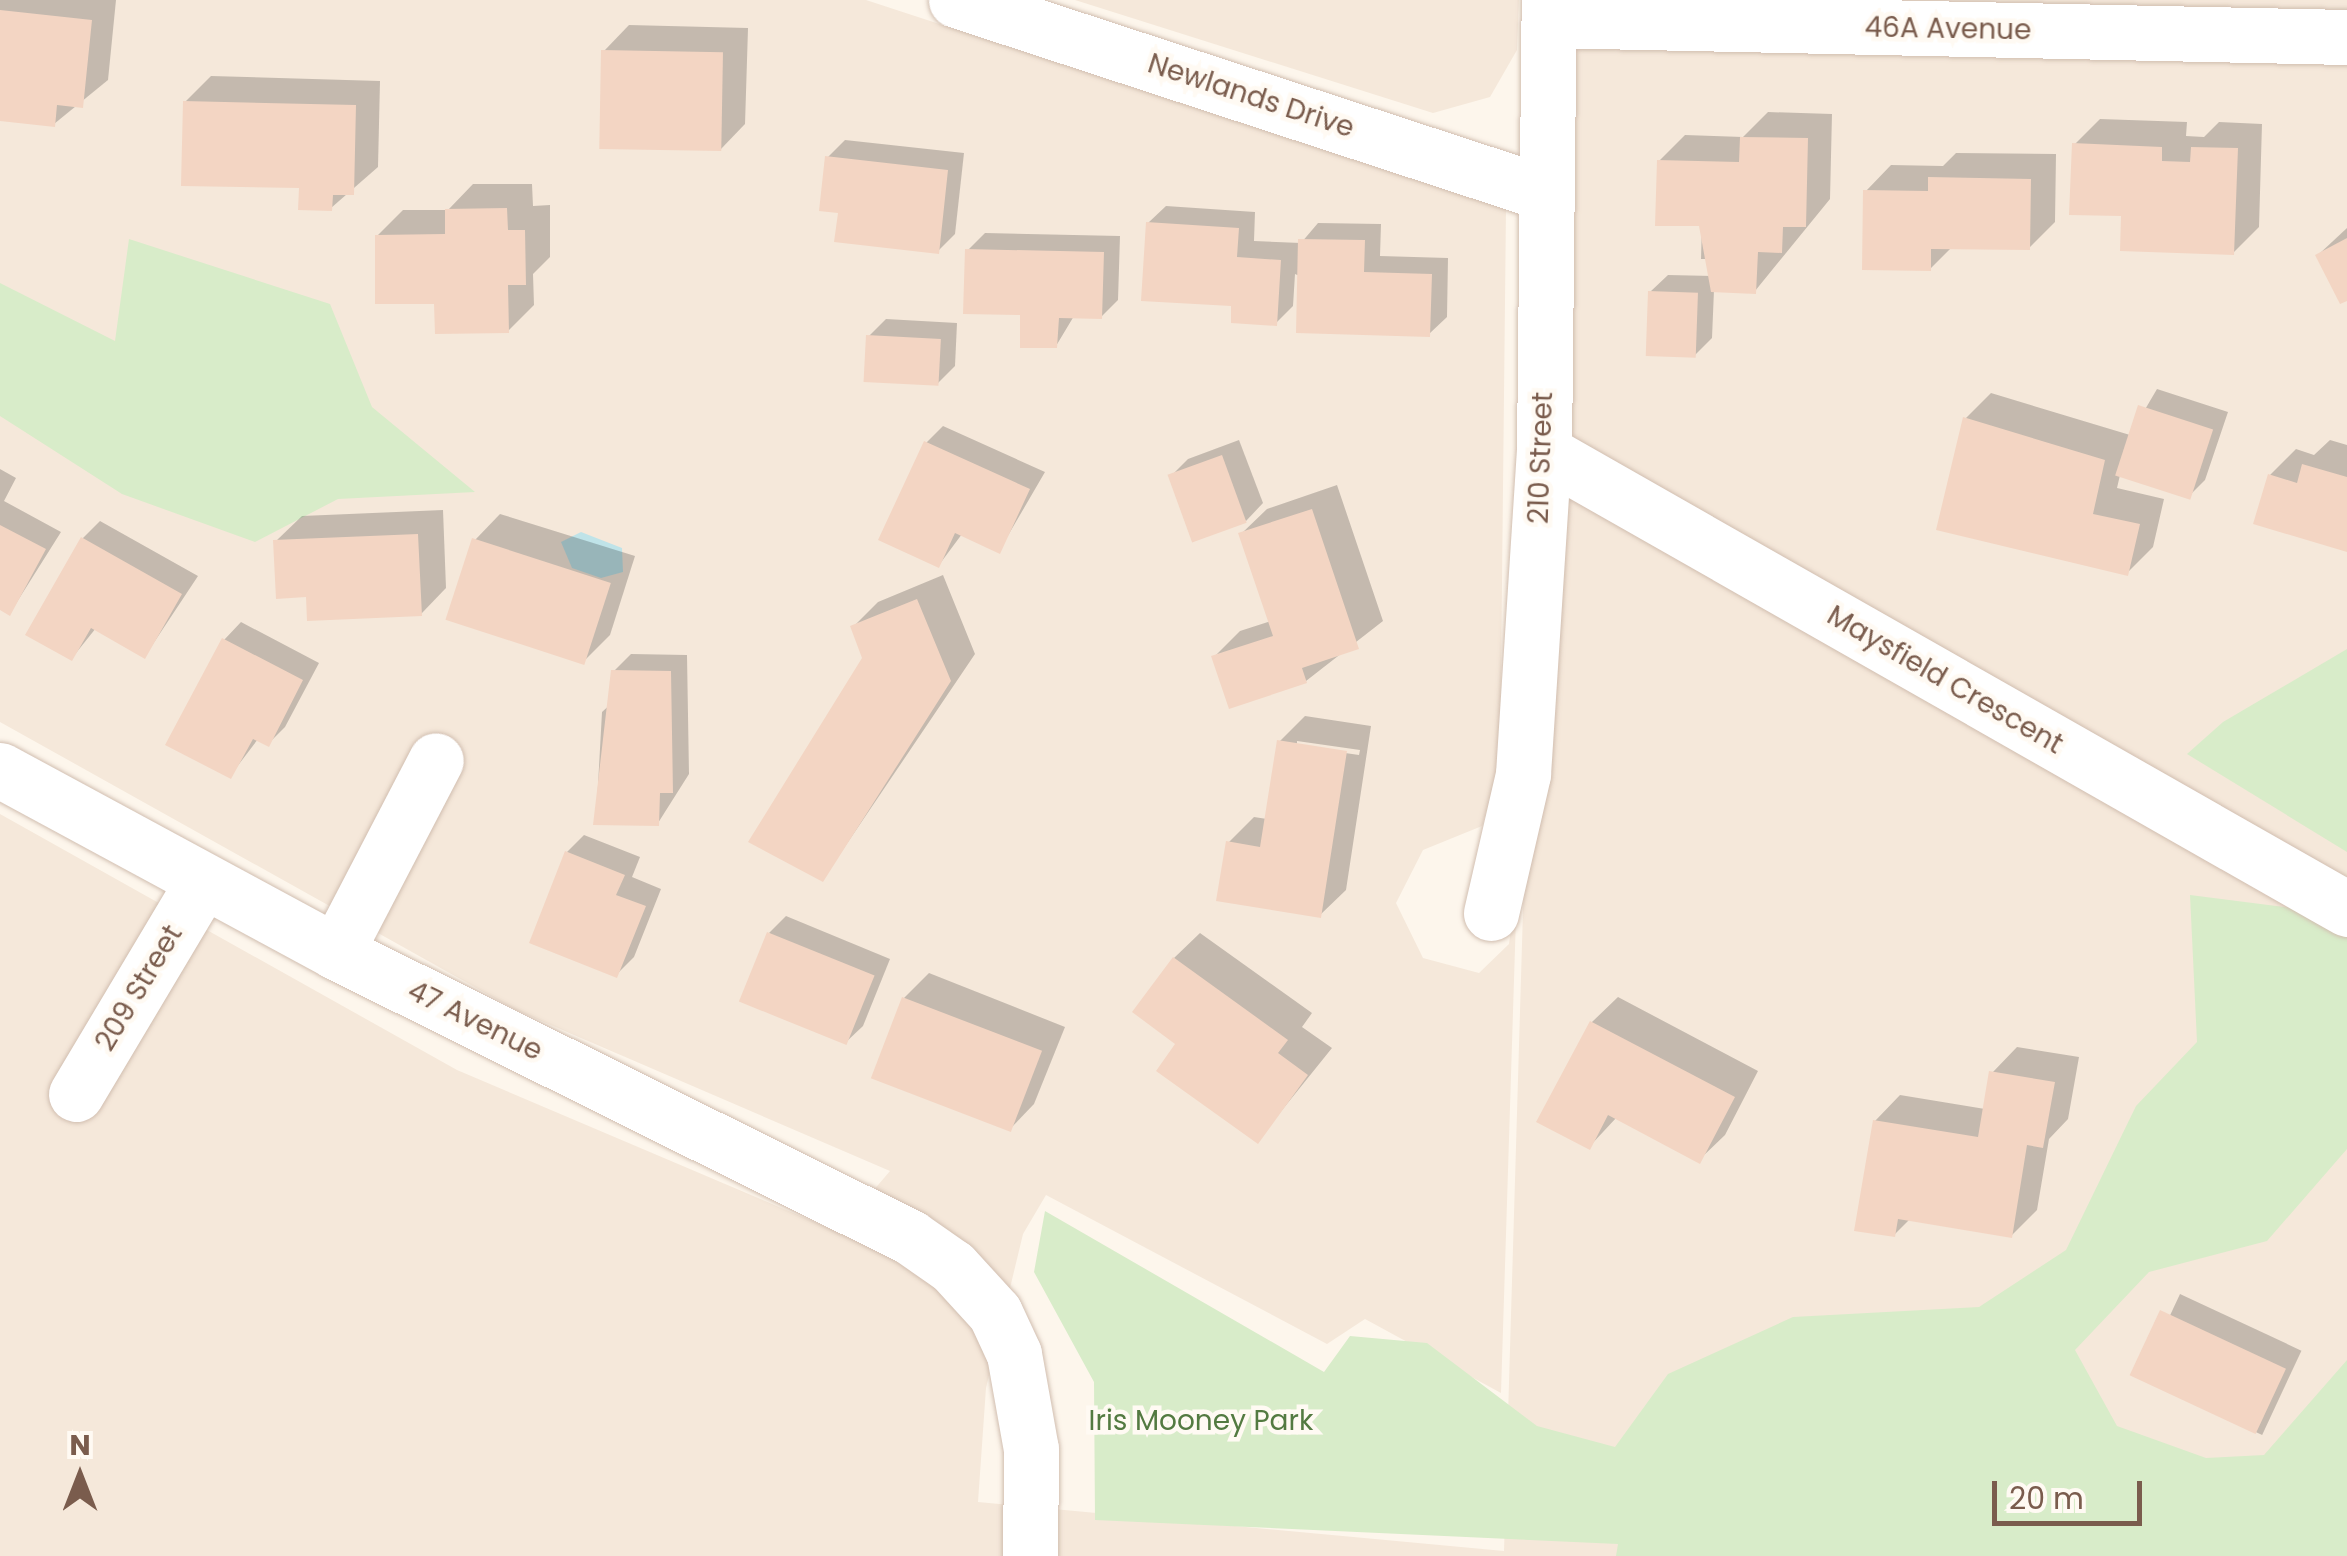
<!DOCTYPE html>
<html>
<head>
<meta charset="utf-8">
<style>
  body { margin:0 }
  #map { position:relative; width:2347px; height:1556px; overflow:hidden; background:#fdf6ec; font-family:Poppins,sans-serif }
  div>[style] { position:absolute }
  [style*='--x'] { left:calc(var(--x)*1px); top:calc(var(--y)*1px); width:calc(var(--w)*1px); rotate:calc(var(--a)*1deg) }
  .residential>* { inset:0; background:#f5e8da }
  .green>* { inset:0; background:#d8ecc9 }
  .water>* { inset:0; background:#bfe3e8 }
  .shadow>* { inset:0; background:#0003; transform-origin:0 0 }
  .building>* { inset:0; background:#f3d5c3; transform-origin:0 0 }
  .roads { filter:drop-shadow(0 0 2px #d1beb0) drop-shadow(0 0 2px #d1beb0) }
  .minor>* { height:55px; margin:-27.5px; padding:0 27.5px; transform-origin:27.5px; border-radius:27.5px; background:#fff }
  span { translate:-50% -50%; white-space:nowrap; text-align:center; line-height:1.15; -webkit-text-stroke:9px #fffaf3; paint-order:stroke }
  .street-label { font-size:28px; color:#7a5c4d }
  .park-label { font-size:28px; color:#537a41 }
  .north { position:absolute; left:30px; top:1426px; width:100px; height:100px; -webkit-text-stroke:8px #fffaf3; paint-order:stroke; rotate:0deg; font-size:28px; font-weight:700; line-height:40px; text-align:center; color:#7a5c4d }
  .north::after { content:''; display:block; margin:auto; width:35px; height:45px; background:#7a5c4d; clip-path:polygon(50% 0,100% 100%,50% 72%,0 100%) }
  .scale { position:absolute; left:1992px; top:1481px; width:150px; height:45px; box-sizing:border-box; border:5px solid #7a5c4d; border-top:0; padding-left:12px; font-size:30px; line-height:35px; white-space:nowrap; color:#7a5c4d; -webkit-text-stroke:8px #fffaf3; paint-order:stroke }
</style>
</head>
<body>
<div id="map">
  <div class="residential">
    <i style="clip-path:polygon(0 0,866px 0,1506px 209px,1500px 770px,1482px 826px,1423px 850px,1396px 903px,1423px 958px,1479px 973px,1509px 944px,1517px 885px,1501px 1393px,1365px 1319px,1327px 1344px,1046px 1195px,1023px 1234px,986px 1388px,978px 1502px,1504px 1551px,1550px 0,2347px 0,2347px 1556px,0 1556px,0 814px,457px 1070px,838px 1232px,890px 1171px,516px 1010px,0 722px)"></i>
    <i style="clip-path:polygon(1075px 0,1519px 0,1517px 50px,1490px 97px,1433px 113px)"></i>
  </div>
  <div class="green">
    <i style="clip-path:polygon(129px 239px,330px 304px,372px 407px,475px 492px,338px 499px,255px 542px,122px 494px,0 416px,0 283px,115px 341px)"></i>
    <i style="clip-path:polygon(2347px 649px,2347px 852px,2187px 754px,2223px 722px)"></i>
    <i style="clip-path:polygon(2190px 895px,2347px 915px,2347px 1149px,2267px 1241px,2149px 1272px,2075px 1350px,2117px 1426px,2206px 1458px,2264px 1455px,2347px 1360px,2347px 1556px,1616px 1556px,1618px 1544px,1095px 1520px,1094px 1382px,1034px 1272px,1045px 1211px,1324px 1372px,1350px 1336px,1427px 1343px,1537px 1426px,1615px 1447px,1668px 1374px,1793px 1317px,1979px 1307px,2066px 1250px,2136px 1106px,2197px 1042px)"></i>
  </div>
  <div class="water">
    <i style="clip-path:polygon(581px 532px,622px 548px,623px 572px,601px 578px,572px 568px,561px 542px)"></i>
  </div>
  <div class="shadow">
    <i style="clip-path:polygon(0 0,116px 0,108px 80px,54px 124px,0 118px)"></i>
    <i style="clip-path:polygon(629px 25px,748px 28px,745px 124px,720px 150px,604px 51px)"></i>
    <i style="clip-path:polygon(211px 76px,380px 81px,378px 167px,331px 208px,185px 102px)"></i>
    <i style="clip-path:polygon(1768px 112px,1832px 114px,1830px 199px,1755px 291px,1714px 290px,1712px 338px,1695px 355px,1650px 292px,1668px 275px,1713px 276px,1714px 259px,1701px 259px,1702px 224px,1659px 161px,1685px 135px,1743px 137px)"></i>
    <i style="clip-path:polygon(2100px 119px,2187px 122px,2186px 136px,2204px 137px,2219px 122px,2262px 124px,2259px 227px,2233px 253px,2075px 144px)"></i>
    <i style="clip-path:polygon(845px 140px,964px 153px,955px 234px,938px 251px,840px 211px,828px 157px)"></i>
    <i style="clip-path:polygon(1956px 153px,2056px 154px,2055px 222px,2029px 248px,1952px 247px,1930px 269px,1866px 191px,1891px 165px,1943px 166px)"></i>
    <i style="clip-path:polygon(473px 184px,532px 184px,533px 206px,550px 205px,550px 257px,533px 274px,534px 305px,508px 331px,437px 302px,377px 236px,403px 210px,448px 210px)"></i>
    <i style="clip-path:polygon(1166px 206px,1255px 212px,1254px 241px,1301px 243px,1318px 223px,1381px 224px,1380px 256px,1448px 258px,1447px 317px,1429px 334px,1295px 274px,1293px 306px,1276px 323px,1234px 304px,1148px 223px)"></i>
    <i style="clip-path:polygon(2347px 228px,2347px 298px,2318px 255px)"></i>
    <i style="clip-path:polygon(985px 233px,1120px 236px,1118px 300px,1101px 317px,1074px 316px,1056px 346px,968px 250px)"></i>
    <i style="clip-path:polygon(886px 319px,957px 323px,955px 366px,938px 383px,869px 336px)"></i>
    <i style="clip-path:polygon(2157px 389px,2228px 412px,2205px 480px,2188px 497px,2120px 475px,2117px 488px,2164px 499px,2153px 547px,2127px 573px,1965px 419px,1991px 393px,2130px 435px)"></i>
    <i style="clip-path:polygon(943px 426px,1045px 472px,999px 551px,962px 534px,939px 565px,926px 443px)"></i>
    <i style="clip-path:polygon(1239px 440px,1263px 503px,1246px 521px,1171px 476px,1188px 459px)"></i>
    <i style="clip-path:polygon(2330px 440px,2347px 445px,2347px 550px,2270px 475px,2296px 449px,2314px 455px)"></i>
    <i style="clip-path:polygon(0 469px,16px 478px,4px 501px,61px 532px,10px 613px,0 608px)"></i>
    <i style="clip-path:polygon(1337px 485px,1383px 621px,1306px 681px,1214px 657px,1240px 631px,1271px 621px,1241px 534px,1267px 509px)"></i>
    <i style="clip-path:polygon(443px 510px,446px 588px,421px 614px,308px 595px,276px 541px,302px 516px)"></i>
    <i style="clip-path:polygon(500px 514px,635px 556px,610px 635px,585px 660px,475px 540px)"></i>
    <i style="clip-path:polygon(100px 521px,198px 576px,145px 656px,96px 628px,72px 658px,83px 538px)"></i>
    <i style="clip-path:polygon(943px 575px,975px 654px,823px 879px,865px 658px,853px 627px,878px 602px)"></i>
    <i style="clip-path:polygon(241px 622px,319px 663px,285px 727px,268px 744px,258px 739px,230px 776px,224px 640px)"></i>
    <i style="clip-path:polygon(631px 654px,687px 655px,689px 774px,658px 823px,596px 822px,602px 712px,613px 702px,613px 672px)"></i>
    <i style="clip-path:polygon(evenodd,1305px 716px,1371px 726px,1346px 890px,1320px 915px,1228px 843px,1254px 817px,1267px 819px,1280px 741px,1305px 716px,1297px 741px,1360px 750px,1359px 755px,1297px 746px,1297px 741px)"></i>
    <i style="clip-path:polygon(584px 835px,640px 857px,632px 877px,661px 889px,634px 957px,616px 975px,567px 852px)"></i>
    <i style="clip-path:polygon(786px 916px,890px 959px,863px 1026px,845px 1043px,769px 933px)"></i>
    <i style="clip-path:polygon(1200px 933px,1312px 1013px,1302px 1027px,1332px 1048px,1258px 1140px,1179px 1043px,1174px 958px)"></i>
    <i style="clip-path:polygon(929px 973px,1065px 1027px,1034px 1104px,1009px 1130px,904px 998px)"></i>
    <i style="clip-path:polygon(1618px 997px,1758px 1071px,1725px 1135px,1699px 1160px,1617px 1117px,1589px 1147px,1592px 1022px)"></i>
    <i style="clip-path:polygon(2017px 1047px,2079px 1057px,2068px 1119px,2049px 1139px,2037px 1210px,2011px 1236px,1910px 1219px,1894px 1235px,1875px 1121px,1900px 1095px,1985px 1109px,1992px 1073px)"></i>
    <i style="left:2180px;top:1294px;width:134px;height:93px;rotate:25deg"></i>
  </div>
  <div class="building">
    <i style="clip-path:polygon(0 10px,92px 20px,83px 108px,57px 105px,55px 127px,0 121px)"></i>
    <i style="left:601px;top:50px;width:122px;height:99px;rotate:1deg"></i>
    <i style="clip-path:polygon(183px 101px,356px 105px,354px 195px,333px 195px,332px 211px,298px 210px,299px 188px,181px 186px)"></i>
    <i style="clip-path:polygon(1740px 137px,1808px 138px,1806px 227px,1783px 227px,1782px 253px,1758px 252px,1756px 294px,1711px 292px,1699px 226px,1655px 226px,1657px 160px,1739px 162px)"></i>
    <i style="clip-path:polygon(2072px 143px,2162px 147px,2162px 161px,2190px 162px,2191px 147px,2238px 148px,2234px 255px,2120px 251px,2121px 216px,2069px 215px)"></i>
    <i style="clip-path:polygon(825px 156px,948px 170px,939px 254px,834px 242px,838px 213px,819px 211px)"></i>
    <i style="clip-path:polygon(1928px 177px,2031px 179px,2030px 250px,1931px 249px,1931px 271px,1862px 270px,1863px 190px,1928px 191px)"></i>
    <i style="clip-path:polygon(507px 208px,508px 230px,525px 230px,526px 285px,508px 285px,509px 333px,435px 334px,434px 304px,375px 304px,375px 235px,445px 234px,445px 209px)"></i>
    <i style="clip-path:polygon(1146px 222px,1239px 228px,1237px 257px,1281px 260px,1277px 326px,1231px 323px,1231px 306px,1141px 301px)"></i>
    <i style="clip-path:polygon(2347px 238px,2347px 301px,2340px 304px,2315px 255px)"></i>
    <i style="clip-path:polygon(1298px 239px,1365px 240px,1364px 272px,1432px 274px,1430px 337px,1296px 333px)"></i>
    <i style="clip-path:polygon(965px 249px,1104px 252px,1102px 319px,1059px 318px,1057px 348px,1020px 348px,1020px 315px,963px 314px)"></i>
    <i style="left:1648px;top:291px;width:50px;height:65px;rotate:2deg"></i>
    <i style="left:866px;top:335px;width:75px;height:47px;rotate:3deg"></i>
    <i style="left:2138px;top:405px;width:79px;height:74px;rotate:18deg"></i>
    <i style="clip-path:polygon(1963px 417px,2105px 460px,2093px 514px,2140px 524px,2128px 576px,1936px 530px)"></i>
    <i style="clip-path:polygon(924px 441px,1030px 489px,1000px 554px,955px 533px,939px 568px,878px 540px)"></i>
    <i style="left:1222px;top:455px;width:72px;height:58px;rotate:70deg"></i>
    <i style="clip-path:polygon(2302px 464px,2347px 477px,2347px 552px,2253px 524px,2268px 474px,2297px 483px)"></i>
    <i style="clip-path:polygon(1312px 509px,1359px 649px,1302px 668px,1307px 683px,1229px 709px,1211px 656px,1273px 636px,1238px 533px)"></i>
    <i style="clip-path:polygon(0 525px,46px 549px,10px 616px,0 610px)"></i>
    <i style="clip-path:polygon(418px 534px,422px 616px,307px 621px,306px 597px,276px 599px,273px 540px)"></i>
    <i style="clip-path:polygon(81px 537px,182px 594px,145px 659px,91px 628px,72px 661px,25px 635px)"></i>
    <i style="left:472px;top:538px;width:146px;height:86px;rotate:18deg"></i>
    <i style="clip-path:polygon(917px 599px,951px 681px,823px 882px,748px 842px,862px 658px,850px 626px)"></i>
    <i style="clip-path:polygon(222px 638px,303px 680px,269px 747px,253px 739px,231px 779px,165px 745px)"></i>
    <i style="clip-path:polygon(611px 670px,671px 671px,673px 793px,660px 793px,659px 826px,593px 825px)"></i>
    <i style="clip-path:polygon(1277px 740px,1347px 751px,1321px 918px,1216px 901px,1226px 841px,1260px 847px)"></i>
    <i style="clip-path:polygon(565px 851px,625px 875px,616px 895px,646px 906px,617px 978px,529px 943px)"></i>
    <i style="left:767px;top:932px;width:116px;height:75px;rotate:22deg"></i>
    <i style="clip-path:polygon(1173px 957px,1288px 1040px,1278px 1053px,1308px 1075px,1258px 1144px,1156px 1071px,1175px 1044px,1132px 1012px)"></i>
    <i style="left:902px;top:997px;width:150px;height:87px;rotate:21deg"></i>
    <i style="clip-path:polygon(1590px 1021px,1735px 1097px,1700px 1164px,1608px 1115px,1590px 1150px,1536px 1122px)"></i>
    <i style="clip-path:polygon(1989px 1071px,2055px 1082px,2043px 1148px,2027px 1145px,2012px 1238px,1898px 1219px,1895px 1237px,1854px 1231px,1873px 1120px,1978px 1137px)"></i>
    <i style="left:2160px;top:1310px;width:139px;height:72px;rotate:25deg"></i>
  </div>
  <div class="roads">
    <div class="minor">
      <i style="--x:956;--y:0;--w:620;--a:18.14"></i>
      <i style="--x:1549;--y:20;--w:798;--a:1.22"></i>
      <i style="--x:1544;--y:452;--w:924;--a:29.64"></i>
      <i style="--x:0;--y:770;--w:382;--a:28.4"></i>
      <i style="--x:336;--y:952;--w:641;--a:26.41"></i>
      <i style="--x:910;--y:1237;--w:52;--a:34.9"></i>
      <i style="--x:953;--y:1267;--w:62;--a:47.6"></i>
      <i style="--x:995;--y:1313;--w:45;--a:65.1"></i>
      <i style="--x:1014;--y:1354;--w:97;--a:79.9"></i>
      <i style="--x:1031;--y:1449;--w:107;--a:90.5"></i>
      <i style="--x:1491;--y:913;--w:143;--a:-77"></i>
      <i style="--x:1523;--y:774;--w:323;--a:-86.3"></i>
      <i style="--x:1544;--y:452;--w:452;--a:-89.4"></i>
      <i style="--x:336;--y:952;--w:216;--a:-62.5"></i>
      <i style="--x:76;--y:1094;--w:248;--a:-59.2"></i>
    </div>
  </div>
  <div class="street-label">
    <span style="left:1948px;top:29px;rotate:1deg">46A Avenue</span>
    <span style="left:1251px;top:96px;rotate:18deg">Newlands Drive</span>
    <span style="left:1541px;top:458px;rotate:-88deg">210 Street</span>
    <span style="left:1945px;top:680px;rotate:30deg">Maysfield Crescent</span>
    <span style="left:139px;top:988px;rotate:-59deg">209 Street</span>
    <span style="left:475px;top:1021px;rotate:26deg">47 Avenue</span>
  </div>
  <div class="park-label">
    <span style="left:1201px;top:1421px">Iris Mooney Park</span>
  </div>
  <div class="north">N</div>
  <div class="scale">20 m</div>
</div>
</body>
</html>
